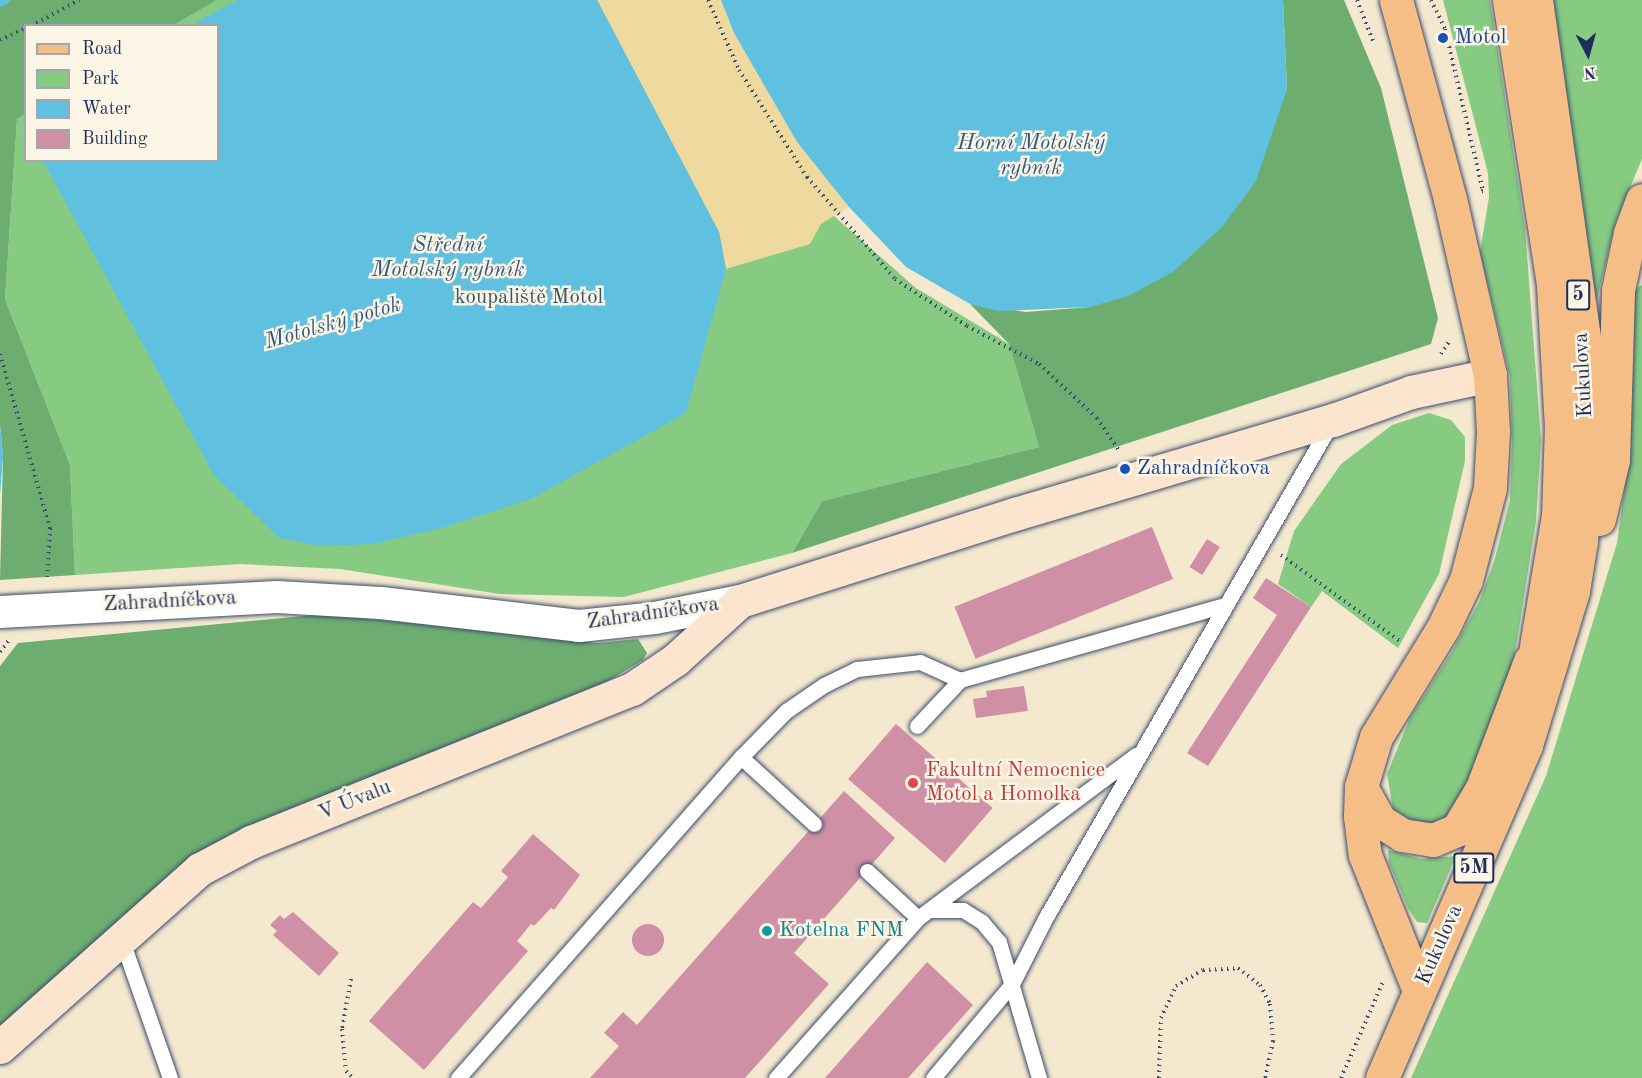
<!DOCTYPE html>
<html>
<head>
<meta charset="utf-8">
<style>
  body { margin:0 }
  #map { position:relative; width:1642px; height:1078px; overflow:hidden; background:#f4e9cf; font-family:"Old Standard TT",serif }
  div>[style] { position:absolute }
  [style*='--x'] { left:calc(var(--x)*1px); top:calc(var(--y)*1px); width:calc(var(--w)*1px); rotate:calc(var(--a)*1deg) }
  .green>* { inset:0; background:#87ca82 }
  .forest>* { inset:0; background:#6dae70 }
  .sand>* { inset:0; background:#eeda9e }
  .water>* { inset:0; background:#60c0df }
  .stream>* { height:8px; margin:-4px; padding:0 4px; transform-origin:4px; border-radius:4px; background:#60c0df }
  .building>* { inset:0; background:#cf8fa5; transform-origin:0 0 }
  .round { border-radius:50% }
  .path>* { height:4px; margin-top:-2px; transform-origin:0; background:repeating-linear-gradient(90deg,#3c4b6f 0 1.5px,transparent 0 6px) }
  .roads { filter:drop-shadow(0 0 2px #3c4b6f) drop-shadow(0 0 2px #3c4b6f) }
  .lane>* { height:15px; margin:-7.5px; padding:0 7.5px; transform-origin:7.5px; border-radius:7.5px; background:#fff }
  .street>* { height:32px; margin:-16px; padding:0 16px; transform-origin:16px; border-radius:16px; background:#fff }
  .secondary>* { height:33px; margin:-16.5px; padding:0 16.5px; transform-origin:16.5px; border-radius:16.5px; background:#fbe5cf }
  .primary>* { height:33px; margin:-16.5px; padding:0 16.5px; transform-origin:16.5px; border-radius:16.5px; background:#f6be87 }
  .dots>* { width:16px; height:16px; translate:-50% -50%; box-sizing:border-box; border:3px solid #fcf5e5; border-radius:50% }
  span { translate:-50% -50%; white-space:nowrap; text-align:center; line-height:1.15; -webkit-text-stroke:5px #fcf5e5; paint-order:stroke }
  .shield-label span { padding:2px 4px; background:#fcf5e5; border:2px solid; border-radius:4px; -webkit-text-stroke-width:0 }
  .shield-label { font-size:20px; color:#1b2f5e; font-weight:700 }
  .transit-label { font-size:21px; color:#164399 }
  .left { translate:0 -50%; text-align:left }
  .park-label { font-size:21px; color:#365667 }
  .street-label { font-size:21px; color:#1b2f5e }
  .health-label { font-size:21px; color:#be3a42 }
  .culture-label { font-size:21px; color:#0d838f }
  .water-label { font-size:22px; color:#305a85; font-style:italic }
  .legend { position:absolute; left:24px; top:24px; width:195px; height:138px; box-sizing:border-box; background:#fcf5e5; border:2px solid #a2a6af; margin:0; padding:8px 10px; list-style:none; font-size:18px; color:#1b2f5e }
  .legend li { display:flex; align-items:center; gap:12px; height:30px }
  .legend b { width:30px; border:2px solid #a2a6af }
  .north { position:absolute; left:1558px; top:24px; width:60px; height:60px; -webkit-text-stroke:4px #fcf5e5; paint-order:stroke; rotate:174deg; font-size:16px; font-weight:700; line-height:24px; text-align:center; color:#1b2f5e }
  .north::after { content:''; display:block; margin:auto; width:21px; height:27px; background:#1b2f5e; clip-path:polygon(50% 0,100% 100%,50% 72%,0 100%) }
</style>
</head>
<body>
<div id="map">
  <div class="green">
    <i style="clip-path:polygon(217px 0,710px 0,750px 92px,835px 217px,916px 288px,1009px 344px,1039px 447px,822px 501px,792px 553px,624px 597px,500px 594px,340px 569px,240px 564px,75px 575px,70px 465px,5px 299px,17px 119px,25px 114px,26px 160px,218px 160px,218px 26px,174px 25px)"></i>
    <i style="clip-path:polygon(1443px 0,1490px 0,1525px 228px,1541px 440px,1536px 521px,1515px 653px,1477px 779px,1451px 819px,1419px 826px,1393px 809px,1387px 774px,1410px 718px,1451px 653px,1479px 602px,1494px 562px,1510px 500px,1512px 443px,1510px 376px,1480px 252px,1489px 197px,1488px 173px)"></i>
    <i style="clip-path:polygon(1547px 0,1642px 0,1642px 159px,1616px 221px,1595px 306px)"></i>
    <i style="clip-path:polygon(1642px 285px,1642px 1078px,1411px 1078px,1546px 776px,1617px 543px,1628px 463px,1631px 292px)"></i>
    <i style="clip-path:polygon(1429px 413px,1451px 420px,1465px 437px,1465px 461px,1439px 574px,1398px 648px,1322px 591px,1311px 607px,1278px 584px,1294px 531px,1341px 464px,1392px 425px)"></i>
    <i style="clip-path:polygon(1388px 850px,1421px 859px,1456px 856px,1427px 923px,1417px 922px,1408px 908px,1389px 863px)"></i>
  </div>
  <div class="forest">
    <i style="clip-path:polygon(0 0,217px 0,174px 25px,26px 26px,25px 114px,17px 119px,5px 299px,70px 465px,75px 575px,0 580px,3px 457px,0 424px)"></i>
    <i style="clip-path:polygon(1283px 0,1344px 0,1381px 88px,1438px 318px,1431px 344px,792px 553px,822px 501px,1039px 447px,1009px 344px,970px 304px,1026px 312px,1090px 307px,1287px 89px)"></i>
    <i style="clip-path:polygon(325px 614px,597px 643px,638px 639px,647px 653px,643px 660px,593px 690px,353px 785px,0 1026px,0 666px,18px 643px)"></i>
  </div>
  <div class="sand">
    <i style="clip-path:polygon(597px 0,721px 0,734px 33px,797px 142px,849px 207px,821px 224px,810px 244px,726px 269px,719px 232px)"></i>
  </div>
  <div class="water">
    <i style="clip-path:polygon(238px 0,597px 0,719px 232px,726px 269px,686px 413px,531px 499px,445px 527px,374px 544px,320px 546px,279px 538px,214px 475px,43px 161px,218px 160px,218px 26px,191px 25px)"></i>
    <i style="clip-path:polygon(721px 0,1283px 0,1287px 89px,1256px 181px,1222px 227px,1173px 272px,1128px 296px,1090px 307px,998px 311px,970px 304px,906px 267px,849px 207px,797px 142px,734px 33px)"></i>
    <i style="clip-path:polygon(0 424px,3px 457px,0 496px)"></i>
  </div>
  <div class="stream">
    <i style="--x:0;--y:3;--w:7;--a:-27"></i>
  </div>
  <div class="building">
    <i style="left:1152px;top:527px;width:56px;height:213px;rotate:68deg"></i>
    <i style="left:1207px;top:539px;width:15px;height:33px;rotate:32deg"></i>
    <i style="clip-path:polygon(1266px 578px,1311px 607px,1208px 766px,1187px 753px,1277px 615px,1253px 598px)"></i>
    <i style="clip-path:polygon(1024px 686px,1028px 711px,976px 718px,973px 699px,987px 697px,986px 691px)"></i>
    <i style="left:896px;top:724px;width:128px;height:73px;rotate:41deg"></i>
    <i style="clip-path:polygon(844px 791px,895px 838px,794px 953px,829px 984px,745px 1078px,590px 1078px,619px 1046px,604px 1033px,623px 1012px,637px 1025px)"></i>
    <i style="clip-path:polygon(533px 834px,580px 875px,554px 910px,551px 908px,534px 926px,531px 924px,517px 941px,528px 951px,424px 1070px,369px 1021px,473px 902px,481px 908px,508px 877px,501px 871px)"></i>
    <i style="clip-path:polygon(293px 912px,339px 953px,319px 976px,273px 935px,277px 931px,270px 925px,280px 915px,284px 919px)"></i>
    <i class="round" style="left:632px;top:924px;width:32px;height:32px"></i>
    <i style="clip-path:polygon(927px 962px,973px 1005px,908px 1078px,825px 1078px)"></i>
  </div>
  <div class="path">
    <i style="--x:708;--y:0;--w:77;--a:66.1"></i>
    <i style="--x:739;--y:70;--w:127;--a:57.6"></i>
    <i style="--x:807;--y:177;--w:135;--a:49.2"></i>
    <i style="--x:895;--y:279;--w:86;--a:33.1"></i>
    <i style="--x:967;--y:326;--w:81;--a:27.8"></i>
    <i style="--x:1039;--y:364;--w:79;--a:43"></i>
    <i style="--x:1097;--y:418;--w:40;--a:56"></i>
    <i style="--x:1357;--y:0;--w:44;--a:68.7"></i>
    <i style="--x:1431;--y:0;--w:32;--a:64"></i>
    <i style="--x:1445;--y:29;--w:166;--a:76.8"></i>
    <i style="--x:1483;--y:191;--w:5;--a:169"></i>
    <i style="--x:31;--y:26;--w:55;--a:-28.4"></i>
    <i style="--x:0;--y:40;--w:29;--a:-25"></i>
    <i style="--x:0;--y:354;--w:181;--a:74"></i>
    <i style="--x:50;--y:528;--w:51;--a:93.4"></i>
    <i style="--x:1441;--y:354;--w:17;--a:-57"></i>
    <i style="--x:1281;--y:555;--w:148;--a:35.9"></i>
    <i style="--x:0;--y:652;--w:15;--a:-53"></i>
    <i style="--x:351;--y:979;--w:51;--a:100.2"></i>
    <i style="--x:342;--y:1029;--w:42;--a:84.6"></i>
    <i style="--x:346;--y:1071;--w:10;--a:45"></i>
    <i style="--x:1159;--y:1078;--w:60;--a:-88.1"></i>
    <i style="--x:1161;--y:1018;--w:35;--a:-65"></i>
    <i style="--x:1176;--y:986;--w:31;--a:-31"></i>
    <i style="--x:1203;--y:970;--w:35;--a:-3"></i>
    <i style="--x:1238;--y:968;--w:28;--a:38"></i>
    <i style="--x:1260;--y:985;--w:21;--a:62"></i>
    <i style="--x:1270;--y:1004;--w:37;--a:85"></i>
    <i style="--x:1273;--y:1041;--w:38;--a:102"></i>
    <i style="--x:1341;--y:1078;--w:105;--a:-66.4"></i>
  </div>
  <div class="roads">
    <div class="lane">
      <i style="--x:917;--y:726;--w:63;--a:-46.9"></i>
      <i style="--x:960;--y:680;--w:275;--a:-15.8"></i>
      <i style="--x:741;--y:757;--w:64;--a:-45.6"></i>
      <i style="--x:786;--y:711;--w:46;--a:-34.4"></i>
      <i style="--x:824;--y:685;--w:37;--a:-26"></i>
      <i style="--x:857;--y:669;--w:63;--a:-6.3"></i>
      <i style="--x:920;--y:662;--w:44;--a:24.2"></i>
      <i style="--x:867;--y:871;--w:69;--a:42.7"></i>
      <i style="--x:931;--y:910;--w:32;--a:0"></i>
      <i style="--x:963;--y:910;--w:22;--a:32"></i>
      <i style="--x:982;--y:922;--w:26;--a:50"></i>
      <i style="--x:999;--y:942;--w:142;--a:73.6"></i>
      <i style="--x:121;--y:938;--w:148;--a:70.7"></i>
      <i style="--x:458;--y:1078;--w:428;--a:-48.6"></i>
      <i style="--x:741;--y:757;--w:99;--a:42.5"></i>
      <i style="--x:776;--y:1078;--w:214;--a:-48.4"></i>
      <i style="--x:918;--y:918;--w:272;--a:-36.8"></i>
      <i style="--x:933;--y:1078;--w:123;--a:-50"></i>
      <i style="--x:1012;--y:984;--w:75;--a:-63.1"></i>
      <i style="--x:1046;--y:917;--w:568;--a:-60"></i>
    </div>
    <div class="street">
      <i style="--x:0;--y:612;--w:277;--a:-3.1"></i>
      <i style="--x:277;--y:597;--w:104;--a:3.3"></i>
      <i style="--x:381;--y:603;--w:199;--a:6.6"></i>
      <i style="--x:579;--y:626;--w:76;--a:-6"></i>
      <i style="--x:655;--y:618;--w:87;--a:-11.3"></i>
    </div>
    <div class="secondary">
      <i style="--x:0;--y:1047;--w:268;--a:-41.7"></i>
      <i style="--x:200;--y:869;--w:58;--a:-27.9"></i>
      <i style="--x:251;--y:842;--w:411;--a:-21.9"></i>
      <i style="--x:632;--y:689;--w:52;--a:-34"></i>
      <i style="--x:675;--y:660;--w:88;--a:-42.2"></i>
      <i style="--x:740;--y:601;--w:288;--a:-17.6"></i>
      <i style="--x:1015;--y:514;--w:332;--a:-16.5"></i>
      <i style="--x:1333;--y:420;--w:83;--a:-19.7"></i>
      <i style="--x:1411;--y:392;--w:81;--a:-12.1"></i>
    </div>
    <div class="primary">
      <i style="--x:1396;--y:0;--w:206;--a:74.8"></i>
      <i style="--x:1450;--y:199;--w:180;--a:77.2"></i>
      <i style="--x:1490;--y:375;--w:57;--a:87"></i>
      <i style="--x:1493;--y:432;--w:56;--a:93.1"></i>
      <i style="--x:1490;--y:488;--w:95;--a:104.6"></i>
      <i style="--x:1466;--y:580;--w:51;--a:115.6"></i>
      <i style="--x:1444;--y:626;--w:130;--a:121.5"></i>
      <i style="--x:1376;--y:737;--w:52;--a:106.7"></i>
      <i style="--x:1361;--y:787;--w:29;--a:92"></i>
      <i style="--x:1360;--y:816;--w:39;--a:83"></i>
      <i style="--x:1365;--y:855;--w:146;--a:68.3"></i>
      <i style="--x:1509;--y:0;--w:288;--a:81.2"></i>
      <i style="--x:1553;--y:285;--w:141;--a:86.8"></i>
      <i style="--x:1561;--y:426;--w:89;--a:91.9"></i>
      <i style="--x:1558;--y:515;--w:158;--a:99.5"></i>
      <i style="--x:1599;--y:519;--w:61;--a:-76.7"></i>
      <i style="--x:1613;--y:460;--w:170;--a:-88.3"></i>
      <i style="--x:1618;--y:290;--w:58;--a:-78.1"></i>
      <i style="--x:1630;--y:233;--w:35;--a:-70"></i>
      <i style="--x:1361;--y:787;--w:39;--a:61"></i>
      <i style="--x:1380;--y:821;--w:26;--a:32"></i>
      <i style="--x:1402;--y:835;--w:31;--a:9"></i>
      <i style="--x:1433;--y:840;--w:26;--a:-23"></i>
      <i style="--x:1457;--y:830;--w:49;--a:-59.2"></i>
      <i style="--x:1482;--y:788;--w:136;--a:-69.3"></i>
      <i style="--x:1382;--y:1078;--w:363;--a:-66.6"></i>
      <i style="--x:1526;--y:745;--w:161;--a:-73"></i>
      <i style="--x:1573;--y:591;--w:51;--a:-80.9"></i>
      <i style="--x:1581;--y:541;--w:89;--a:-85.5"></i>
      <i style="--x:1588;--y:452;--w:108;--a:-91.6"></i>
      <i style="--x:1585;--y:344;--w:347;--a:-98.1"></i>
    </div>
  </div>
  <div class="dots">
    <i style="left:1443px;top:38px;background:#1a4fb4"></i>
    <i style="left:1125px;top:469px;background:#1a4fb4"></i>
    <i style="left:913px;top:783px;background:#e0444e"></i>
    <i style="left:767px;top:931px;background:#0f9aa8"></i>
  </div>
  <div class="shield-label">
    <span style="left:1578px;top:295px">5</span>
    <span style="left:1474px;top:868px">5M</span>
  </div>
  <div class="transit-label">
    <span class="left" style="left:1455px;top:38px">Motol</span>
    <span class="left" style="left:1137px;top:469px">Zahradníčkova</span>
  </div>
  <div class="park-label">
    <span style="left:529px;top:298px">koupaliště Motol</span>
  </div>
  <div class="street-label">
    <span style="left:1584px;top:375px;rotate:-93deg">Kukulova</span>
    <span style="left:170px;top:602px;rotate:-3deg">Zahradníčkova</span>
    <span style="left:653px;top:614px;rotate:-8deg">Zahradníčkova</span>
    <span style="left:355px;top:801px;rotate:-22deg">V Úvalu</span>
    <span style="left:1440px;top:945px;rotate:-66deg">Kukulova</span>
  </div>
  <div class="health-label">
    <span class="left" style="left:926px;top:783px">Fakultní Nemocnice<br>Motol a Homolka</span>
  </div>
  <div class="culture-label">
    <span class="left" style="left:779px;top:931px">Kotelna FNM</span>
  </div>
  <div class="water-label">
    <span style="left:1031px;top:156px">Horní Motolský<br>rybník</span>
    <span style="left:448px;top:258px">Střední<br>Motolský rybník</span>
    <span style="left:333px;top:324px;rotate:-16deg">Motolský potok</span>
  </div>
  <ul class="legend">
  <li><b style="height:8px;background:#f6be87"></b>Road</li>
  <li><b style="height:16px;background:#87ca82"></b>Park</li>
  <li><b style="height:16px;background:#60c0df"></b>Water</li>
  <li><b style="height:16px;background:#cf8fa5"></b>Building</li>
  </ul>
  <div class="north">N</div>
</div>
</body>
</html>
